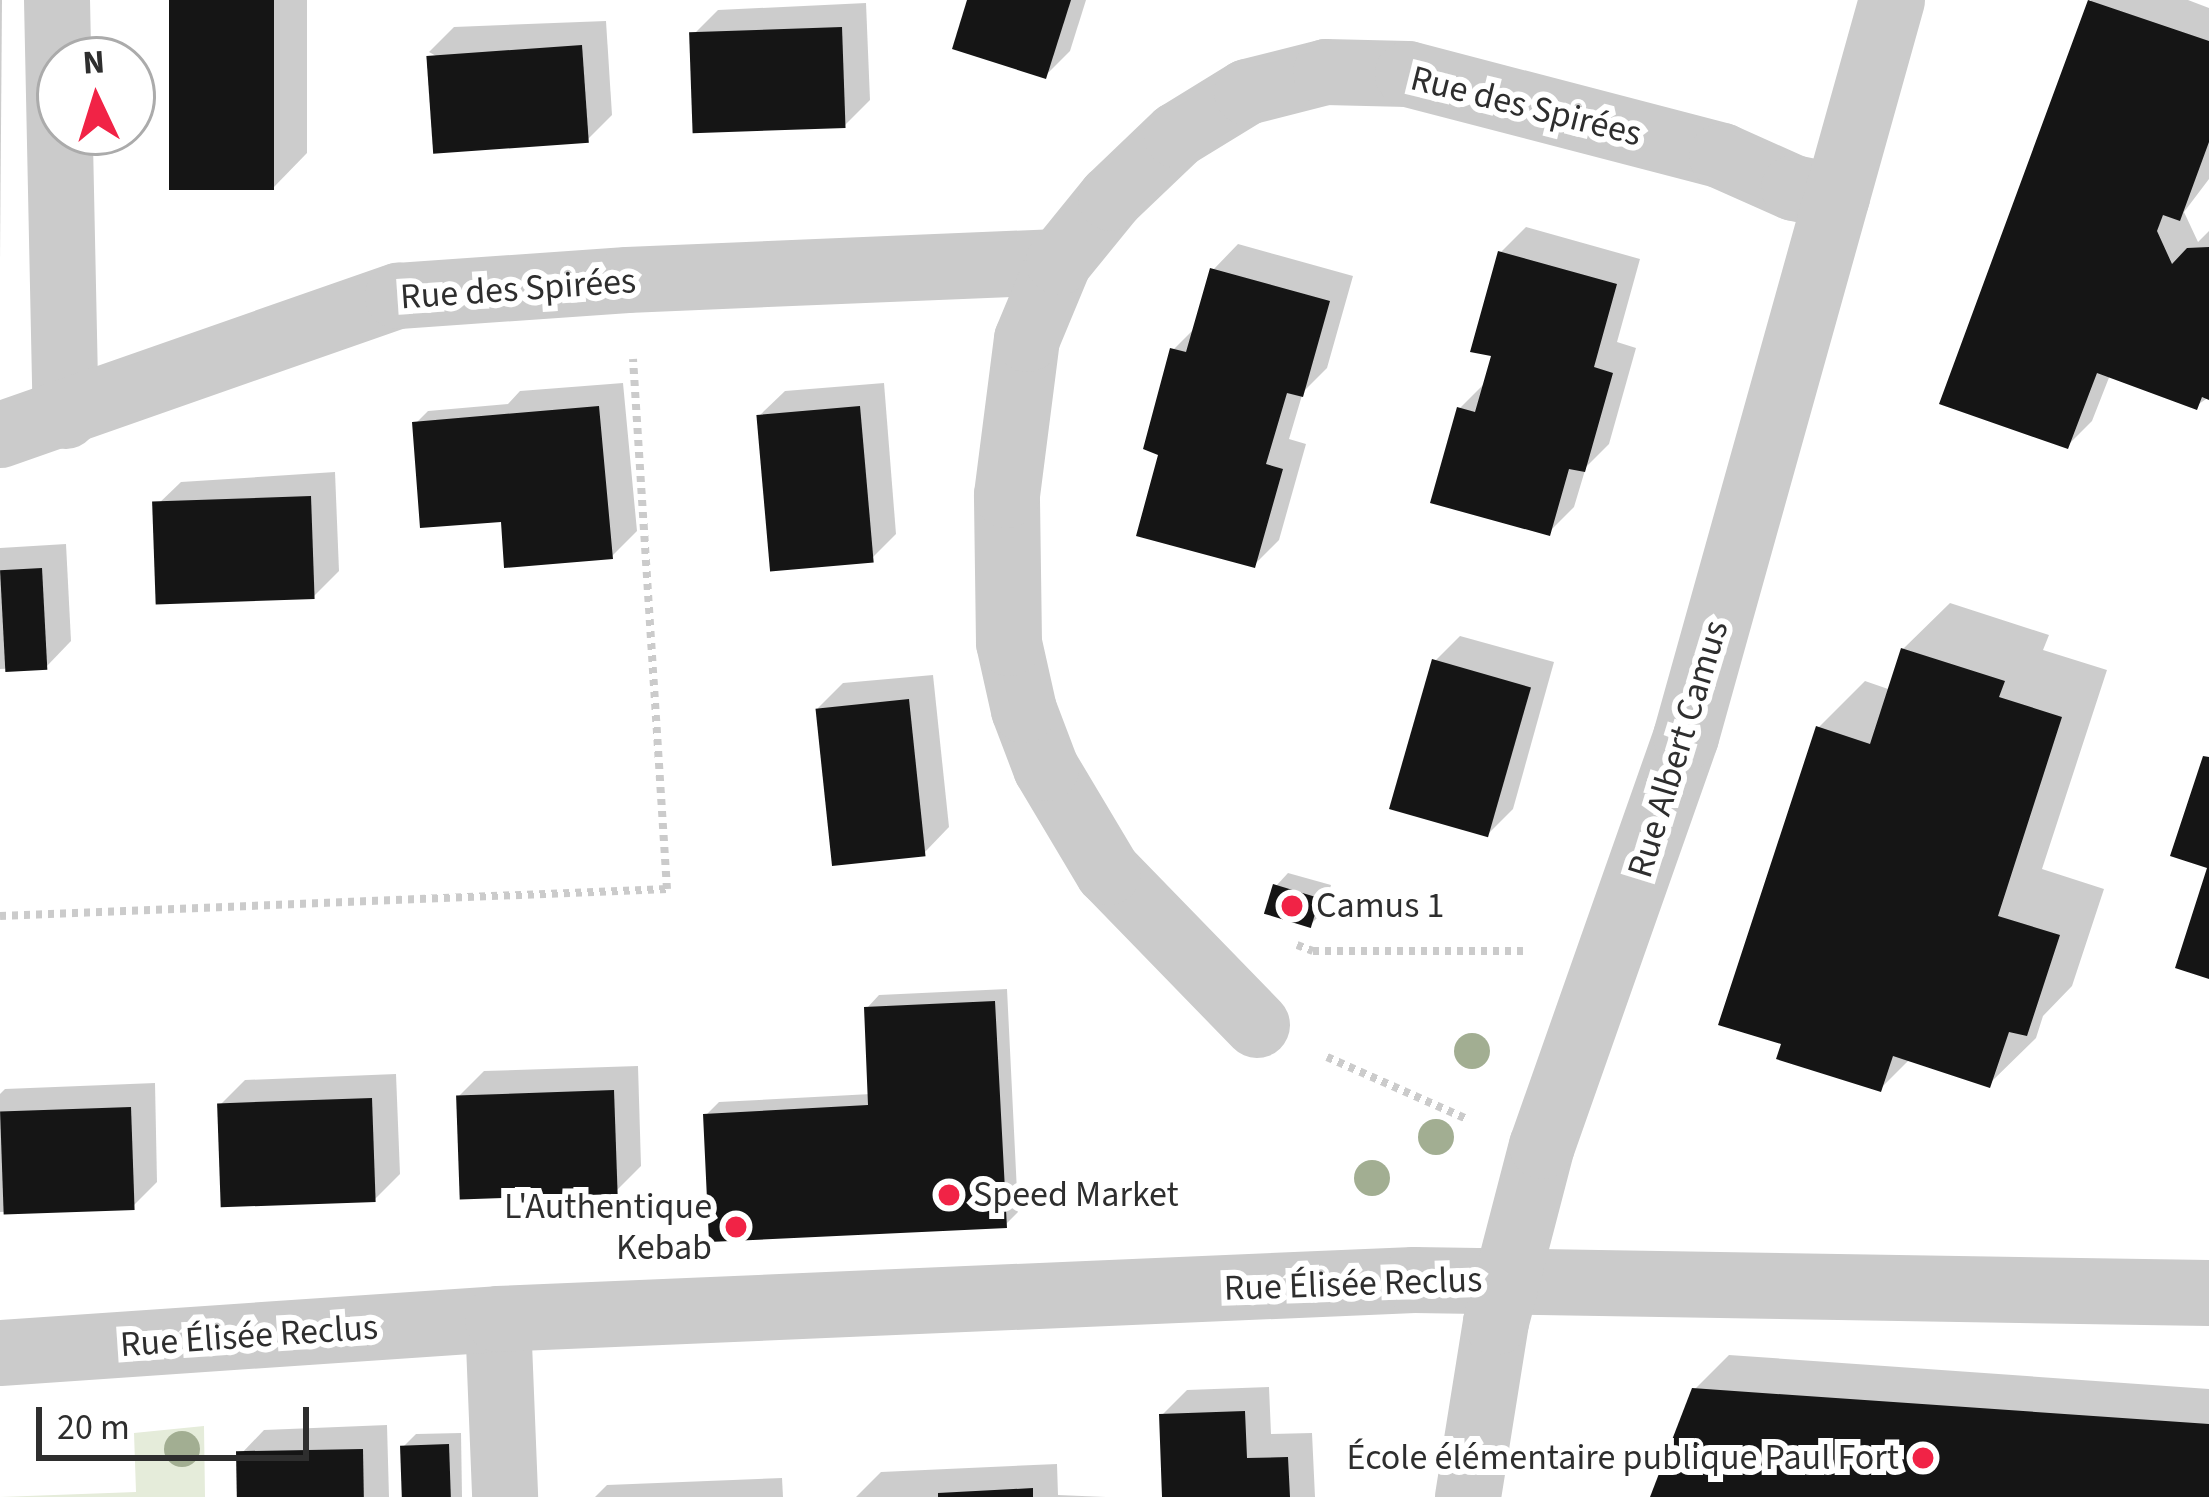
<!DOCTYPE html>
<html>
<head>
<meta charset="utf-8">
<style>
  body { margin:0 }
  #map { position:relative; width:2209px; height:1497px; overflow:hidden; background:#fff; font-family:"Source Sans 3",sans-serif }
  div>[style] { position:absolute }
  [style*='--x'] { left:calc(var(--x)*1px); top:calc(var(--y)*1px); width:calc(var(--w)*1px); rotate:calc(var(--a)*1deg) }
  .green>* { inset:0; background:#e5ecda }
  .shadow>* { inset:0; background:#0003 }
  .building>* { inset:0; background:#151515; transform-origin:0 0 }
  .path>* { height:8px; margin-top:-4px; transform-origin:0; background:repeating-linear-gradient(90deg,#cbcbcb 0 6px,transparent 0 12px) }
  .minor>* { height:66px; margin:-33px; padding:0 33px; transform-origin:33px; border-radius:33px; background:#cbcbcb }
  .trees>* { width:36px; height:36px; margin:-18px; border-radius:50%; background:#a2ae92 }
  .dots>* { width:33px; height:33px; translate:-50% -50%; box-sizing:border-box; border:6px solid #fff; border-radius:50% }
  span { translate:-50% -50%; white-space:nowrap; text-align:center; line-height:1.15; -webkit-text-stroke:12px #fff; paint-order:stroke }
  .street-label { font-size:36px; color:#2e2e2e }
  .poi-label { font-size:36px; color:#2e2e2e }
  .left { translate:0 -50%; text-align:left }
  .right { translate:-100% -50%; text-align:right }
  .north { position:absolute; left:36px; top:36px; width:120px; height:120px; box-sizing:border-box; background:#fff; border:3px solid #ababab; border-radius:50%; rotate:356deg; font-size:33px; font-weight:700; line-height:48px; text-align:center; color:#2e2e2e }
  .north::after { content:''; display:block; margin:auto; width:42px; height:54px; background:#f12346; clip-path:polygon(50% 0,100% 100%,50% 72%,0 100%) }
  .scale { position:absolute; left:36px; top:1407px; width:273px; height:54px; box-sizing:border-box; border:6px solid #2e2e2e; border-top:0; padding-left:15px; font-size:36px; line-height:42px; white-space:nowrap; color:#2e2e2e; -webkit-text-stroke:9px #fff; paint-order:stroke }
</style>
</head>
<body>
<div id="map">
  <div class="green">
    <i style="clip-path:polygon(204px 1426px,205px 1497px,0 1497px,136px 1492px,134px 1433px)"></i>
  </div>
  <div class="shadow">
    <i style="clip-path:polygon(0 0,2px 0,0 261px)"></i>
    <i style="clip-path:polygon(171px 0,307px 0,307px 153px,273px 188px)"></i>
    <i style="clip-path:polygon(971px 0,1086px 0,1070px 51px,1045px 76px)"></i>
    <i style="clip-path:polygon(2091px 0,2188px 0,2209px 8px,2209px 179px,2184px 212px,2198px 242px,2209px 231px,2209px 397px,2196px 406px,2110px 375px,2092px 421px,2067px 446px,1943px 402px)"></i>
    <i style="clip-path:polygon(866px 3px,870px 100px,845px 125px,693px 35px,718px 10px)"></i>
    <i style="clip-path:polygon(606px 21px,612px 115px,587px 140px,429px 52px,454px 27px)"></i>
    <i style="clip-path:polygon(1526px 227px,1640px 259px,1617px 342px,1636px 348px,1609px 444px,1586px 467px,1574px 507px,1549px 532px,1459px 409px,1485px 383px,1495px 354px,1501px 252px)"></i>
    <i style="clip-path:polygon(1238px 244px,1353px 276px,1327px 368px,1303px 392px,1289px 439px,1306px 444px,1279px 540px,1254px 565px,1162px 453px,1173px 350px,1197px 326px,1213px 270px)"></i>
    <i style="clip-path:polygon(623px 383px,637px 531px,612px 556px,503px 519px,415px 424px,428px 411px,508px 404px,520px 391px)"></i>
    <i style="clip-path:polygon(884px 383px,896px 534px,871px 559px,759px 416px,785px 391px)"></i>
    <i style="clip-path:polygon(335px 472px,339px 571px,314px 596px,155px 507px,181px 482px)"></i>
    <i style="clip-path:polygon(66px 544px,71px 641px,46px 667px,0 669px,0 548px)"></i>
    <i style="clip-path:polygon(1950px 603px,2049px 635px,2043px 650px,2107px 670px,2042px 869px,2104px 889px,2072px 986px,2043px 1016px,2036px 1038px,1989px 1084px,1910px 1059px,1880px 1089px,1818px 728px,1865px 681px,1891px 690px,1903px 649px)"></i>
    <i style="clip-path:polygon(1460px 636px,1554px 662px,1513px 809px,1488px 834px,1435px 661px)"></i>
    <i style="clip-path:polygon(933px 675px,949px 827px,924px 853px,818px 708px,843px 683px)"></i>
    <i style="clip-path:polygon(1288px 873px,1331px 885px,1324px 911px,1311px 924px,1276px 886px)"></i>
    <i style="clip-path:polygon(1007px 989px,1018px 1212px,1005px 1225px,706px 1115px,719px 1102px,871px 1094px,867px 1008px,879px 995px)"></i>
    <i style="clip-path:polygon(638px 1066px,641px 1166px,616px 1191px,459px 1096px,484px 1071px)"></i>
    <i style="clip-path:polygon(396px 1074px,400px 1174px,375px 1199px,220px 1105px,245px 1080px)"></i>
    <i style="clip-path:polygon(155px 1083px,157px 1182px,132px 1207px,0 1212px,0 1094px,5px 1089px)"></i>
    <i style="clip-path:polygon(1729px 1355px,2209px 1389px,2209px 1497px,1653px 1497px,1695px 1389px)"></i>
    <i style="clip-path:polygon(1269px 1387px,1271px 1434px,1312px 1433px,1315px 1497px,1165px 1497px,1162px 1415px,1187px 1390px)"></i>
    <i style="clip-path:polygon(387px 1425px,389px 1497px,240px 1497px,239px 1456px,264px 1430px)"></i>
    <i style="clip-path:polygon(461px 1433px,462px 1497px,404px 1497px,403px 1447px,416px 1434px)"></i>
    <i style="clip-path:polygon(1057px 1464px,1058px 1495px,1106px 1497px,856px 1497px,881px 1472px)"></i>
    <i style="clip-path:polygon(782px 1478px,783px 1497px,595px 1497px,607px 1485px)"></i>
  </div>
  <div class="building">
    <i style="left:169px;top:0;width:105px;height:190px"></i>
    <i style="clip-path:polygon(967px 0,1071px 0,1046px 79px,952px 49px)"></i>
    <i style="clip-path:polygon(2088px 0,2209px 41px,2209px 142px,2180px 221px,2163px 215px,2157px 231px,2172px 264px,2187px 248px,2209px 247px,2209px 400px,2202px 397px,2197px 410px,2097px 373px,2068px 449px,1939px 404px)"></i>
    <i style="left:842px;top:27px;width:101px;height:153px;rotate:88deg"></i>
    <i style="left:582px;top:45px;width:98px;height:156px;rotate:86deg"></i>
    <i style="clip-path:polygon(1498px 251px,1617px 284px,1594px 367px,1613px 373px,1585px 472px,1569px 469px,1550px 536px,1430px 503px,1457px 407px,1475px 412px,1491px 356px,1470px 352px)"></i>
    <i style="clip-path:polygon(1210px 268px,1330px 301px,1303px 397px,1287px 393px,1266px 464px,1283px 469px,1255px 568px,1136px 536px,1158px 455px,1143px 449px,1170px 348px,1186px 352px)"></i>
    <i style="clip-path:polygon(599px 406px,613px 559px,504px 568px,501px 522px,420px 528px,412px 422px)"></i>
    <i style="left:860px;top:406px;width:157px;height:104px;rotate:85deg"></i>
    <i style="left:311px;top:496px;width:103px;height:159px;rotate:88deg"></i>
    <i style="left:42px;top:568px;width:102px;height:42px;rotate:87deg"></i>
    <i style="clip-path:polygon(1901px 648px,2005px 681px,1999px 697px,2062px 717px,1998px 916px,2060px 935px,2027px 1036px,2009px 1032px,1990px 1088px,1893px 1056px,1881px 1092px,1776px 1059px,1781px 1044px,1718px 1025px,1816px 726px,1870px 744px)"></i>
    <i style="left:1432px;top:659px;width:103px;height:156px;rotate:16deg"></i>
    <i style="left:909px;top:699px;width:158px;height:94px;rotate:84deg"></i>
    <i style="clip-path:polygon(2203px 756px,2209px 757px,2209px 979px,2175px 968px,2207px 868px,2170px 856px)"></i>
    <i style="left:1273px;top:884px;width:49px;height:31px;rotate:17deg"></i>
    <i style="clip-path:polygon(995px 1001px,1007px 1228px,709px 1242px,703px 1114px,868px 1105px,864px 1007px)"></i>
    <i style="left:614px;top:1090px;width:104px;height:158px;rotate:88deg"></i>
    <i style="left:372px;top:1098px;width:104px;height:155px;rotate:88deg"></i>
    <i style="left:131px;top:1107px;width:103px;height:131px;rotate:88deg"></i>
    <i style="clip-path:polygon(1692px 1388px,2209px 1424px,2209px 1497px,1650px 1497px)"></i>
    <i style="clip-path:polygon(1245px 1411px,1247px 1458px,1288px 1457px,1290px 1497px,1162px 1497px,1159px 1414px)"></i>
    <i style="left:449px;top:1444px;width:53px;height:49px;rotate:88deg"></i>
    <i style="left:363px;top:1449px;width:48px;height:127px;rotate:89deg"></i>
    <i style="clip-path:polygon(1033px 1488px,1033px 1497px,938px 1497px,938px 1493px)"></i>
  </div>
  <div class="path">
    <i style="--x:0;--y:916;--w:668;--a:-2.32"></i>
    <i style="--x:667;--y:889;--w:531;--a:-93.67"></i>
    <i style="--x:1297;--y:945;--w:17;--a:21"></i>
    <i style="--x:1313;--y:951;--w:214;--a:0"></i>
    <i style="--x:1327;--y:1057;--w:153;--a:23.9"></i>
  </div>
  <div class="minor">
    <i style="--x:57;--y:0;--w:416;--a:88.8"></i>
    <i style="--x:0;--y:435;--w:422;--a:-19.3"></i>
    <i style="--x:398;--y:296;--w:230;--a:-4"></i>
    <i style="--x:627;--y:280;--w:432;--a:-2.4"></i>
    <i style="--x:1257;--y:1025;--w:214;--a:-134.2"></i>
    <i style="--x:1108;--y:872;--w:121;--a:-120.8"></i>
    <i style="--x:1046;--y:768;--w:62;--a:-110.8"></i>
    <i style="--x:1024;--y:710;--w:69;--a:-102.6"></i>
    <i style="--x:1009;--y:643;--w:148;--a:-90.8"></i>
    <i style="--x:1007;--y:495;--w:157;--a:-82.7"></i>
    <i style="--x:1027;--y:339;--w:83;--a:-67.4"></i>
    <i style="--x:1059;--y:262;--w:82;--a:-50.9"></i>
    <i style="--x:1111;--y:198;--w:91;--a:-43.7"></i>
    <i style="--x:1177;--y:135;--w:82;--a:-31.6"></i>
    <i style="--x:1247;--y:92;--w:81;--a:-14.2"></i>
    <i style="--x:1326;--y:72;--w:82;--a:1.4"></i>
    <i style="--x:1408;--y:74;--w:325;--a:14.6"></i>
    <i style="--x:1722;--y:156;--w:79;--a:24"></i>
    <i style="--x:1794;--y:188;--w:44;--a:11.8"></i>
    <i style="--x:498;--y:1319;--w:178;--a:87.7"></i>
    <i style="--x:0;--y:1353;--w:499;--a:-3.9"></i>
    <i style="--x:498;--y:1319;--w:917;--a:-2.44"></i>
    <i style="--x:1414;--y:1280;--w:795;--a:0.94"></i>
    <i style="--x:1468;--y:1497;--w:177;--a:-80.9"></i>
    <i style="--x:1496;--y:1322;--w:182;--a:-75.4"></i>
    <i style="--x:1542;--y:1146;--w:434;--a:-70.6"></i>
    <i style="--x:1686;--y:737;--w:765;--a:-74.38"></i>
  </div>
  <div class="trees">
    <i style="left:1472px;top:1051px"></i>
    <i style="left:1436px;top:1137px"></i>
    <i style="left:1372px;top:1178px"></i>
    <i style="left:182px;top:1449px"></i>
  </div>
  <div class="dots">
    <i style="left:1292px;top:906px;background:#f12346"></i>
    <i style="left:949px;top:1195px;background:#f12346"></i>
    <i style="left:736px;top:1227px;background:#f12346"></i>
    <i style="left:1923px;top:1458px;background:#f12346"></i>
  </div>
  <div class="street-label">
    <span style="left:1526px;top:106px;rotate:14deg">Rue des Spirées</span>
    <span style="left:518px;top:289px;rotate:-4deg">Rue des Spirées</span>
    <span style="left:1678px;top:749px;rotate:-73deg">Rue Albert Camus</span>
    <span style="left:1353px;top:1284px;rotate:-2deg">Rue Élisée Reclus</span>
    <span style="left:249px;top:1336px;rotate:-4deg">Rue Élisée Reclus</span>
  </div>
  <div class="poi-label">
    <span class="left" style="left:1316px;top:906px">Camus 1</span>
    <span class="left" style="left:973px;top:1195px">Speed Market</span>
    <span class="right" style="left:712px;top:1227px">L'Authentique<br>Kebab</span>
    <span class="right" style="left:1899px;top:1458px">École élémentaire publique Paul Fort</span>
  </div>
  <div class="north">N</div>
  <div class="scale">20 m</div>
</div>
</body>
</html>
